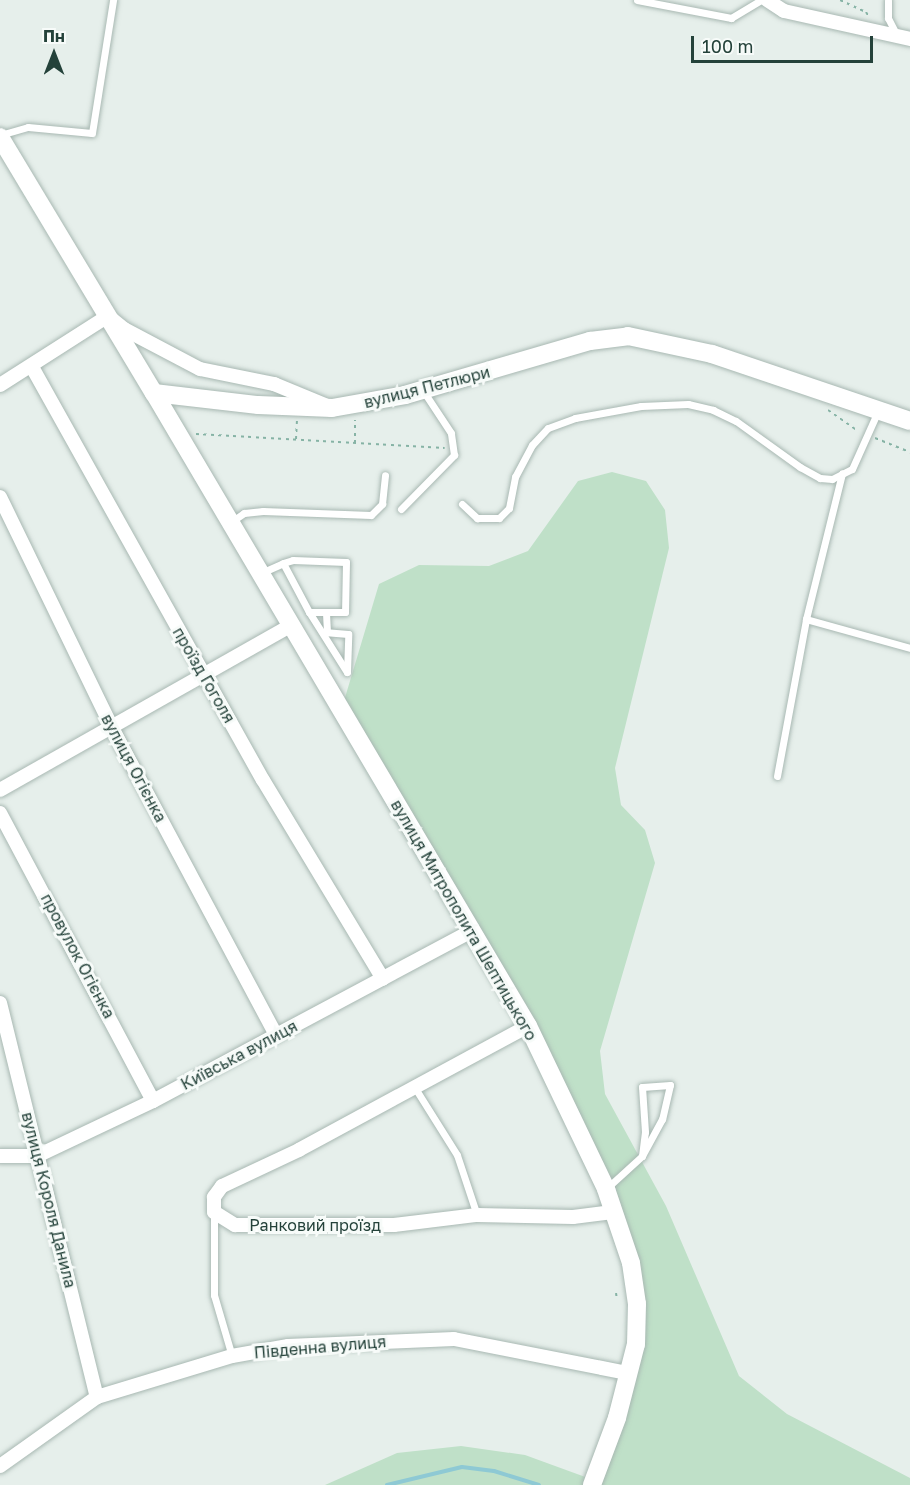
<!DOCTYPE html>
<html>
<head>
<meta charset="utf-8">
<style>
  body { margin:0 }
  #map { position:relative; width:910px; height:1485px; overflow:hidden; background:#e6efeb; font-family:"Golos Text",sans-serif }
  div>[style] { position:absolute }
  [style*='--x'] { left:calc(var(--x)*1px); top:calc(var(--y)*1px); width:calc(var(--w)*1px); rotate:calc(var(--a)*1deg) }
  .green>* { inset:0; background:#bfe0c8 }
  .stream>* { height:4px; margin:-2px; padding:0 2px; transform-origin:2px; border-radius:2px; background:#8ec9d4 }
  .path>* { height:2px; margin-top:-1px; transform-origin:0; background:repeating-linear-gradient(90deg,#86b3a5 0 3px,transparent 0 7.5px) }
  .roads { filter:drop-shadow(0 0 2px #a8b8b2) drop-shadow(0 0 2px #a8b8b2) }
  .service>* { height:7px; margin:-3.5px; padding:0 3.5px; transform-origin:3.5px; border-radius:3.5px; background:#fff }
  .minor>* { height:14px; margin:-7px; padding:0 7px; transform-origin:7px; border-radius:7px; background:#fff }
  .tertiary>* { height:18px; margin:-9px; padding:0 9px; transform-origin:9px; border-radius:9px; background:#fff }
  .secondary>* { height:18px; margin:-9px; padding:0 9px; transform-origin:9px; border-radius:9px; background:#fff }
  span { translate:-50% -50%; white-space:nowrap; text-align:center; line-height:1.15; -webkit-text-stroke:6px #f7fbf9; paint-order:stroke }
  .street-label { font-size:16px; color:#24423a }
  .north { position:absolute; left:24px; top:24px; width:60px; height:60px; -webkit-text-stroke:4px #f7fbf9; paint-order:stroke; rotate:0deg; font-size:16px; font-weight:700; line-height:24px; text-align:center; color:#24423a }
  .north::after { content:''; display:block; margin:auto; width:21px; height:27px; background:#24423a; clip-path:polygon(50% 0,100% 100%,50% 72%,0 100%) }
  .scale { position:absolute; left:691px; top:36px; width:182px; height:27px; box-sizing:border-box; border:3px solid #24423a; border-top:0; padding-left:8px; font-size:18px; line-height:21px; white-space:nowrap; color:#24423a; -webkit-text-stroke:4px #f7fbf9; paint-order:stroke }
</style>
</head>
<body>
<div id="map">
  <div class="green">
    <i style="clip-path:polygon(612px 472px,646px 481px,665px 510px,669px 548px,615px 768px,621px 805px,645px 830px,655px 863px,600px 1051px,605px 1094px,666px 1206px,739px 1376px,787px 1414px,910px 1478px,910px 1485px,594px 1485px,643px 1345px,613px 1186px,344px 701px,379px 584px,419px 565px,489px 566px,528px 551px,578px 481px)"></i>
    <i style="clip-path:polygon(461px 1446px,525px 1455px,588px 1478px,587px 1485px,325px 1485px,397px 1453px)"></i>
  </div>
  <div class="stream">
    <i style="--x:387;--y:1485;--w:77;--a:-13.5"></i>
    <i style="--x:462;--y:1467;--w:32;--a:7"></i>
    <i style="--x:494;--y:1471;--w:47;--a:17.3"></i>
  </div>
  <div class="path">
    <i style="--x:840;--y:0;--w:29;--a:25"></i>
    <i style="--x:866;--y:12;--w:6;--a:59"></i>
    <i style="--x:828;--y:410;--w:37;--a:35"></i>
    <i style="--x:196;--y:434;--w:249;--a:3.2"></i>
    <i style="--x:875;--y:438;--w:38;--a:22"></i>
    <i style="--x:296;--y:439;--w:18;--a:-87"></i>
    <i style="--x:355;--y:443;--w:23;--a:-90"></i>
    <i style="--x:616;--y:1293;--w:7;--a:82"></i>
  </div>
  <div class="roads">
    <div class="service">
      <i style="--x:637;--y:0;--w:96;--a:10.8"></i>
      <i style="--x:731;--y:18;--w:35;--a:-31"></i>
      <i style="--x:888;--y:0;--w:18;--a:90"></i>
      <i style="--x:888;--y:18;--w:20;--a:63"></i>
      <i style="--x:0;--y:135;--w:29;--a:-16"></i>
      <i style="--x:28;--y:127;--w:64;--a:5.4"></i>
      <i style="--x:92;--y:133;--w:135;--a:-81"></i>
      <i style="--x:462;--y:504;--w:21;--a:43"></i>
      <i style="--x:477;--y:518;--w:22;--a:0"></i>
      <i style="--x:499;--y:518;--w:14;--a:-45"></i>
      <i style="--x:509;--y:508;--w:32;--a:-79"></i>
      <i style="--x:515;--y:477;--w:36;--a:-62"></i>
      <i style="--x:532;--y:445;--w:23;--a:-47"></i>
      <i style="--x:548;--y:428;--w:29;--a:-20"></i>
      <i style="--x:575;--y:418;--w:67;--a:-10.3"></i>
      <i style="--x:641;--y:406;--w:47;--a:-2.4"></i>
      <i style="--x:688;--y:404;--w:26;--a:13"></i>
      <i style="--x:713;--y:410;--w:25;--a:26"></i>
      <i style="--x:736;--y:421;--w:79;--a:35.7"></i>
      <i style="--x:800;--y:467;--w:23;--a:29"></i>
      <i style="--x:820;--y:478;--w:12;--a:5"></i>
      <i style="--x:832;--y:479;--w:22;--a:-27"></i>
      <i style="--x:852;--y:469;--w:61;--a:-65.9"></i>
      <i style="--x:401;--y:509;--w:76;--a:-45.5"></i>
      <i style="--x:454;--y:455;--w:22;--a:-98"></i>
      <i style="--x:451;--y:433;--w:49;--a:-123.4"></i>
      <i style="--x:231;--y:522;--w:16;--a:-35"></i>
      <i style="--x:244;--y:513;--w:19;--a:-6"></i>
      <i style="--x:263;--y:511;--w:108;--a:2.1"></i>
      <i style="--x:371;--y:515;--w:16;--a:-45"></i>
      <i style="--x:382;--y:504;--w:29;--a:-84"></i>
      <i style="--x:261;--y:573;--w:24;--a:-24"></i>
      <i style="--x:283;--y:563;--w:10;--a:-17"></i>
      <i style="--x:293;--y:560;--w:53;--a:2.2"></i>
      <i style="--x:346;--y:562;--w:50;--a:91.1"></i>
      <i style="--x:345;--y:612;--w:36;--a:180"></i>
      <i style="--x:309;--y:612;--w:55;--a:-118"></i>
      <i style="--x:309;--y:612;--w:71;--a:57.7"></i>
      <i style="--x:347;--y:672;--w:38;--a:-88"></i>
      <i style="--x:348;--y:634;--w:21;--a:-175"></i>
      <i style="--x:327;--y:632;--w:20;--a:-93"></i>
      <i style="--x:806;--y:619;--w:108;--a:15.6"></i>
      <i style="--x:777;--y:776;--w:160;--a:-79.5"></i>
      <i style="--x:806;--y:619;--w:150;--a:-76.1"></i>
      <i style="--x:415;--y:1088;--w:79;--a:57.9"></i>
      <i style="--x:457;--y:1155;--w:63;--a:71.6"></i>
      <i style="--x:608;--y:1187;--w:46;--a:-42.4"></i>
      <i style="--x:642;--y:1156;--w:24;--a:-83"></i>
      <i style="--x:645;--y:1132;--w:45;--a:-93.8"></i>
      <i style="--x:642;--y:1087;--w:28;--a:-4"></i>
      <i style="--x:670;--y:1085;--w:35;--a:103"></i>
      <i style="--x:662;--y:1119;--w:42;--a:118.4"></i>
      <i style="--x:214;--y:1212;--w:83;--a:90"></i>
      <i style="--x:214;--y:1295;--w:64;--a:73.6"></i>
    </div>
    <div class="minor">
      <i style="--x:767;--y:0;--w:20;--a:33"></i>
      <i style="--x:784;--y:11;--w:129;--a:12.5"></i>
      <i style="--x:32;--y:367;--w:473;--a:60.8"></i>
      <i style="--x:263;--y:780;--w:232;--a:58.9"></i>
      <i style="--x:0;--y:385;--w:128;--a:-32.6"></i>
      <i style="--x:108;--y:316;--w:21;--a:39"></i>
      <i style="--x:124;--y:329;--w:86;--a:27.8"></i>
      <i style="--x:200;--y:369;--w:76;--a:11.5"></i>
      <i style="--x:274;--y:384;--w:57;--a:22.5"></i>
      <i style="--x:0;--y:497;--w:254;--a:64.1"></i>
      <i style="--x:111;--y:726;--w:350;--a:61.9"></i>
      <i style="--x:0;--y:790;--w:335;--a:-29.5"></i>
      <i style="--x:0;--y:813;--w:326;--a:62"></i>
      <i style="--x:0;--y:1003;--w:406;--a:76.2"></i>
      <i style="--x:528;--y:1026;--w:260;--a:151.6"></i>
      <i style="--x:299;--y:1150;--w:85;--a:154.9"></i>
      <i style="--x:222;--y:1186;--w:14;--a:126"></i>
      <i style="--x:214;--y:1197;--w:15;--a:90"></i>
      <i style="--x:214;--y:1212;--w:25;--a:32"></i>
      <i style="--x:235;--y:1225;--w:159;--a:0"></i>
      <i style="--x:394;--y:1225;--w:84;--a:-6.9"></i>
      <i style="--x:477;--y:1215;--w:96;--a:1.2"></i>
      <i style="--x:573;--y:1217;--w:40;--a:-7.1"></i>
      <i style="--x:0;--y:1156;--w:37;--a:0"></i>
      <i style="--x:37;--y:1156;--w:128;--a:-25.4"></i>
      <i style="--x:153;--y:1101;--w:361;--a:-28.1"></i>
      <i style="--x:0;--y:1466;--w:119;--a:-35.4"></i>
      <i style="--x:97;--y:1397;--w:141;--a:-16.9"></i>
      <i style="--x:232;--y:1356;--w:57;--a:-10.1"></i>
      <i style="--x:288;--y:1346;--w:166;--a:-2.4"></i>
      <i style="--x:454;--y:1339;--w:177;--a:11.1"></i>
    </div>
    <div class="tertiary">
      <i style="--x:154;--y:393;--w:735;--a:59.42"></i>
      <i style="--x:528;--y:1026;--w:181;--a:64.4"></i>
      <i style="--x:606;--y:1189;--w:78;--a:71.3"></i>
      <i style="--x:631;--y:1263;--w:41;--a:81.7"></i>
      <i style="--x:637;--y:1304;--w:40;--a:91.4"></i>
      <i style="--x:636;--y:1344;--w:76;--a:104.4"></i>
      <i style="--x:617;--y:1418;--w:72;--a:110.5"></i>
    </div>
    <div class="secondary">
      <i style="--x:0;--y:137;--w:299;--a:59"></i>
      <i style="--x:154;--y:393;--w:105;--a:6.6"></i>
      <i style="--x:258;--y:405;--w:74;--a:2.3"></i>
      <i style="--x:332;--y:408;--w:74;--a:-10.1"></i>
      <i style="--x:405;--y:395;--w:193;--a:-16.3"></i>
      <i style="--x:590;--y:341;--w:38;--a:-7"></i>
      <i style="--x:628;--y:336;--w:86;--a:12.1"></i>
      <i style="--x:712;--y:354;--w:209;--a:18.7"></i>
    </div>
  </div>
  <div class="street-label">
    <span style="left:427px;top:387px;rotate:-14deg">вулиця Петлюри</span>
    <span style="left:204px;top:675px;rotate:60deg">проїзд Гоголя</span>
    <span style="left:134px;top:768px;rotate:62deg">вулиця Огієнка</span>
    <span style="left:464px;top:920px;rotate:60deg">вулиця Митрополита Шептицького</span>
    <span style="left:78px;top:956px;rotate:62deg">провулок Огієнка</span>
    <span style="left:239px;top:1055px;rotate:-28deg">Київська вулиця</span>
    <span style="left:49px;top:1200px;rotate:76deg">вулиця Короля Данила</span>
    <span style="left:315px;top:1225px">Ранковий проїзд</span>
    <span style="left:320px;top:1347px;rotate:-5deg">Південна вулиця</span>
  </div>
  <div class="north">Пн</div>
  <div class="scale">100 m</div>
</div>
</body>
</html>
